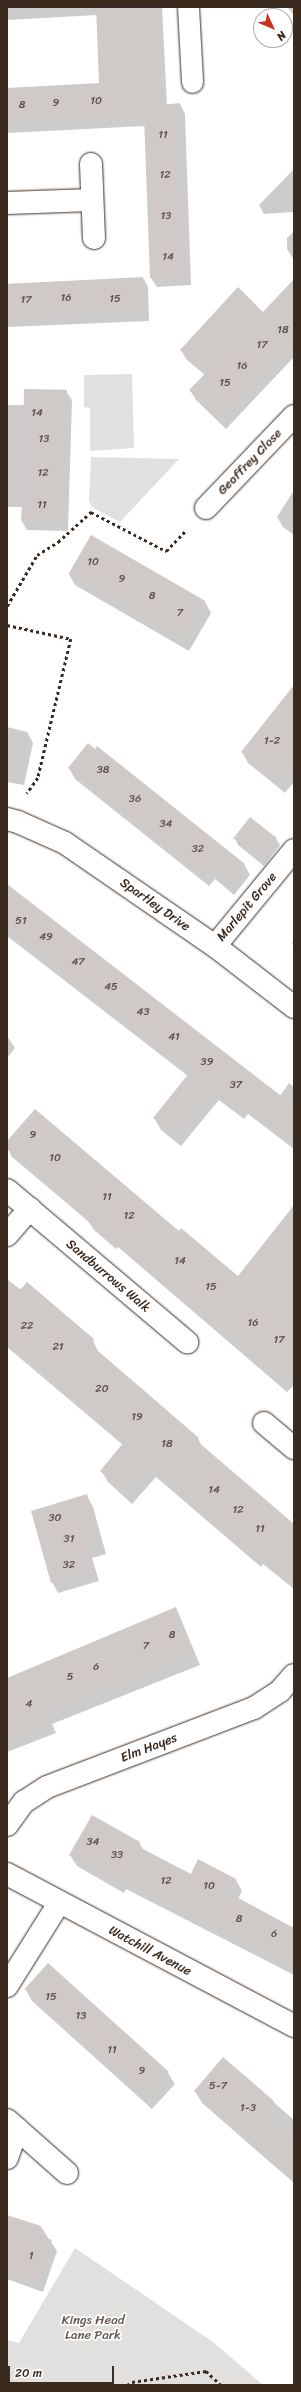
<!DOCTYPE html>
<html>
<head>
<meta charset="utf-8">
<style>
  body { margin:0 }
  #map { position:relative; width:301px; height:2392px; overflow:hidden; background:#fff; font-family:Sriracha,sans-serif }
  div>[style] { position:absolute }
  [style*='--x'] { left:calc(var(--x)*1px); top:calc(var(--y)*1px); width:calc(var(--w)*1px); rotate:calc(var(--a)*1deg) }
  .green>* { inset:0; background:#e2e0de }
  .shadow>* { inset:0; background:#0003 }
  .building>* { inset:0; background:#cfcac7; transform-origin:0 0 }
  .path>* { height:2.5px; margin-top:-1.25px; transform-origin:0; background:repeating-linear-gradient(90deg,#3b2a1e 0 3px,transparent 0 6px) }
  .roads { filter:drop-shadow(0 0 1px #3b2a1e) drop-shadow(0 0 1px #3b2a1e) }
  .service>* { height:21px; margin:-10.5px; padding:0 10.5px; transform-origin:10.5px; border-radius:10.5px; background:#fff }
  .minor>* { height:22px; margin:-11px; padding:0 11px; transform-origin:11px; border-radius:11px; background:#fff }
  span { translate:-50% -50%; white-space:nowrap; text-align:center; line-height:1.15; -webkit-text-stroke:3.5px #fff; paint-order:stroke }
  .number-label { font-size:11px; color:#605248 }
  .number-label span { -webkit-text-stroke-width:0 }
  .street-label { font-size:13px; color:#3b2a1e }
  .park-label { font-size:13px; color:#65584e }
  .frame { position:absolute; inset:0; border:8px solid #3b2a1e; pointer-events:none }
  .north { position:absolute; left:253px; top:8px; width:40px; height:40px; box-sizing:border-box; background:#fff; border:1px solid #b1aaa5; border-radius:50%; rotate:134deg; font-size:11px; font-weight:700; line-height:16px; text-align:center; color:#3b2a1e }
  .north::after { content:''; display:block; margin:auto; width:14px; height:18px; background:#c8321e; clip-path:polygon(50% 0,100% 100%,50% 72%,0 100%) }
  .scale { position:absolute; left:8px; top:2366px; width:106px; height:18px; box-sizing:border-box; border:2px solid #3b2a1e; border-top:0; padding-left:5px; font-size:12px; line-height:14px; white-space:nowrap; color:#3b2a1e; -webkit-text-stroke:3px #fff; paint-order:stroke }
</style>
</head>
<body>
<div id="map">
  <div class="green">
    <i style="clip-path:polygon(132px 374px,134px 448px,90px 451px,90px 408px,84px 407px,84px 375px)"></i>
    <i style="clip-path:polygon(91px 457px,179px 459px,120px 522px,92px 507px,89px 501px)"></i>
    <i style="clip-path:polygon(75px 2248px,213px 2342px,263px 2385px,7px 2385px,7px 2340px,19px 2343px)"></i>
  </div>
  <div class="shadow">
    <i style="clip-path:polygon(7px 7px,162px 7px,167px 105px,180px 104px,185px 114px,191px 285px,157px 287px,151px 278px,145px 126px,7px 133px,7px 89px,100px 84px,97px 15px,7px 20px)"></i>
    <i style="clip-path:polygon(287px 7px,294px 7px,294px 15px)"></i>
    <i style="clip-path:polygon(294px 169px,294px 212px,264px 214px,259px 205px)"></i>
    <i style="clip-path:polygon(294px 231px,294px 260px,287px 249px,287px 238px)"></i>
    <i style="clip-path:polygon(143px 278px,148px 287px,149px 321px,7px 327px,7px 284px)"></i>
    <i style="clip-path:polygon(294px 281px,294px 357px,226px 429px,196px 400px,190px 390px,205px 375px,187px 360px,181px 350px,263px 314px)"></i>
    <i style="clip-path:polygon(66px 391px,72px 400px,68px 531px,27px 530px,21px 520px,22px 507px,7px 507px,7px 405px,25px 405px)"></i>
    <i style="clip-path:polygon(293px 492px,294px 492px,294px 535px,283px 527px,277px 517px)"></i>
    <i style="clip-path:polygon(91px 536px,205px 602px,211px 613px,189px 651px,75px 585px,69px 574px)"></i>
    <i style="clip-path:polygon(294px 687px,294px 782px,285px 793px,248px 763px,242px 752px)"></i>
    <i style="clip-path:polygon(7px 727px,27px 732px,33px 743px,24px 785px,7px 782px)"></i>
    <i style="clip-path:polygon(69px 768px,244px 864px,250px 875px,234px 895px,215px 879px,209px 886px,75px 779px)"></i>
    <i style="clip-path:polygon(235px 838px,276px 839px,280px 845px,264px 866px,238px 845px)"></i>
    <i style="clip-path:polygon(7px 905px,280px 1096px,289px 1083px,294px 1087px,294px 1149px,248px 1114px,244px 1119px,219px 1100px,181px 1146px,161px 1130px,154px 1118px,188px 1076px,7px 936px)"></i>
    <i style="clip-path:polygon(294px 940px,294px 947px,292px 943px)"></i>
    <i style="clip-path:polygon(7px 1036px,15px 1048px,7px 1058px)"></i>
    <i style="clip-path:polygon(7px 1143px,179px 1232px,238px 1277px,294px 1240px,294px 1385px,287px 1392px,118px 1247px,116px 1249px,94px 1230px,89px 1222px,11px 1156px)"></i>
    <i style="clip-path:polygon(7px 1280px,93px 1340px,98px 1352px,198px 1439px,204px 1449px,294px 1525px,294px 1589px,263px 1564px,261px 1567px,156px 1477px,132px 1504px,108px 1482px,102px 1471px,123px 1445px,7px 1347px)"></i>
    <i style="clip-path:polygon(87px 1496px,93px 1507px,106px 1554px,92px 1558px,99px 1581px,58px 1593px,52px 1582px)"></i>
    <i style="clip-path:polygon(176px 1608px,200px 1665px,52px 1724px,56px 1733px,7px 1752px,7px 1686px)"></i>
    <i style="clip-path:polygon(139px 1842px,144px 1851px,191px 1876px,236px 1880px,242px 1891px,238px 1899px,294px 1929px,294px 1975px,126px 1889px,124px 1893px,77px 1866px,70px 1855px)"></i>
    <i style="clip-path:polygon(26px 1990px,168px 2073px,175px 2084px,152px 2109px,32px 2001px)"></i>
    <i style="clip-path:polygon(223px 2058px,294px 2120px,294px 2183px,202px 2103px,195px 2091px)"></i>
    <i style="clip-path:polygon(7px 2225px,41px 2227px,57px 2251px,43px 2292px,7px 2279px)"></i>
  </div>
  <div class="building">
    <i style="clip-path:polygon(96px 7px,157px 7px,163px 105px,180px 103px,186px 276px,150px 278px,144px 117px,7px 124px,7px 88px,99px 83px)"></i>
    <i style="left:143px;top:277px;width:35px;height:136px;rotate:87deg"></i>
    <i style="clip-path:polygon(294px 279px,294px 342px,220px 420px,189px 390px,206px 373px,180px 350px,238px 287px,263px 312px)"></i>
    <i style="left:24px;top:389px;width:43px;height:131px;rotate:1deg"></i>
    <i style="left:91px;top:535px;width:132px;height:45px;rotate:30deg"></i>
    <i style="clip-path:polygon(294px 685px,294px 764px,279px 783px,241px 752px)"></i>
    <i style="clip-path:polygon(88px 743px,95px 749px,97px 746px,245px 864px,228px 885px,208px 869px,203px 876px,68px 768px)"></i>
    <i style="left:250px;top:817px;width:34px;height:27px;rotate:38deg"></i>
    <i style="clip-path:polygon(7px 884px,294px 1106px,294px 1143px,241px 1103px,237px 1108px,211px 1088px,174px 1135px,153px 1118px,190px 1072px,7px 930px)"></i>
    <i style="clip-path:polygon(35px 1109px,179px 1231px,181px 1228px,238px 1276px,294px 1205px,294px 1368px,281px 1382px,208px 1318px,86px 1220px,88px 1217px,7px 1149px,7px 1141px)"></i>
    <i style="clip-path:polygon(7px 1279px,20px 1290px,27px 1282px,94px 1339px,90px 1344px,199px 1438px,197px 1441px,294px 1524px,294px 1585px,257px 1554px,254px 1557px,149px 1467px,125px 1494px,100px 1471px,124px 1442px,7px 1342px)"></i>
    <i style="clip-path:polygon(87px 1494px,101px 1543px,86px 1547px,93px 1570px,51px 1583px,31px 1511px)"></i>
    <i style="clip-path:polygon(176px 1607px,195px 1654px,47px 1712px,50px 1722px,7px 1739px,7px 1678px)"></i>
    <i style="clip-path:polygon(92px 1815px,140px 1842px,137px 1846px,191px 1874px,198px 1859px,236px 1879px,229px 1893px,294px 1928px,294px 1968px,120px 1878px,117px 1882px,69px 1855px)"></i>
    <i style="left:48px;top:1963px;width:163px;height:35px;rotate:42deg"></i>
    <i style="clip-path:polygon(223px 2057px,274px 2101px,264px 2113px,294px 2140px,294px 2179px,194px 2091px)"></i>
    <i style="clip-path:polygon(7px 2215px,41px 2226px,39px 2235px,52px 2240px,37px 2281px,7px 2270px)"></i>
  </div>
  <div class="path">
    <i style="--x:7;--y:606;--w:59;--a:-59.5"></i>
    <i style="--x:37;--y:555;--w:25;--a:-32"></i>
    <i style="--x:58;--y:542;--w:45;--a:-42.3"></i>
    <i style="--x:91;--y:512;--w:85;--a:27.5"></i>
    <i style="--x:166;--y:551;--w:30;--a:-46"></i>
    <i style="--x:7;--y:625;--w:66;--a:12.3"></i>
    <i style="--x:71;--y:639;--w:143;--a:103.4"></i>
    <i style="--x:38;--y:778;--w:19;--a:125"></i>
    <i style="--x:127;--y:2385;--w:6;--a:-31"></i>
    <i style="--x:132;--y:2382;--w:75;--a:-8.5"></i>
    <i style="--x:206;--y:2371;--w:21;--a:43"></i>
  </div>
  <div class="roads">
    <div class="service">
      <i style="--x:188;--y:7;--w:75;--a:86.9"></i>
    </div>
    <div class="minor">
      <i style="--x:91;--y:164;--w:74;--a:87.7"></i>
      <i style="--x:7;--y:203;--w:85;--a:-2"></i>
      <i style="--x:206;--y:508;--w:127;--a:-46.3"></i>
      <i style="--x:7;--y:819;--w:11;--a:15"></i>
      <i style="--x:18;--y:822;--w:51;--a:24.1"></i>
      <i style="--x:65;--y:843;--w:182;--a:34.5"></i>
      <i style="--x:215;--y:946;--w:100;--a:37.7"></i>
      <i style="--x:215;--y:946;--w:124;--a:-50.5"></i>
      <i style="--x:7;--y:1190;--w:236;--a:40.2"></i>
      <i style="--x:7;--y:1235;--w:35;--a:-49"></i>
      <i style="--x:264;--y:1423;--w:39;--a:40"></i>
      <i style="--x:7;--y:1825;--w:29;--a:-54"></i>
      <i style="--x:24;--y:1802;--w:27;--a:-33"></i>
      <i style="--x:47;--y:1787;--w:222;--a:-20.9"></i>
      <i style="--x:254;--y:1708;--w:31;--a:-33"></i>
      <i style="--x:280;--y:1691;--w:21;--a:-49"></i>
      <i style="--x:7;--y:1874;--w:325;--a:27.9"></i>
      <i style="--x:7;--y:1986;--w:98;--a:-57.9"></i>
      <i style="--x:7;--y:2120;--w:80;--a:41.5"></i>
      <i style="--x:7;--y:2158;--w:31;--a:-71"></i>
    </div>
  </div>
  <div class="number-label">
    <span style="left:96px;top:101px">10</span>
    <span style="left:56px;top:103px">9</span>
    <span style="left:22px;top:105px">8</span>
    <span style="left:163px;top:135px">11</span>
    <span style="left:165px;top:175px">12</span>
    <span style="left:166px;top:216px">13</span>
    <span style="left:168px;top:257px">14</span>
    <span style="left:66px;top:298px">16</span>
    <span style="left:115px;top:299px">15</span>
    <span style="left:26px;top:300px">17</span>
    <span style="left:283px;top:330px">18</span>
    <span style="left:262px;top:345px">17</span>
    <span style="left:242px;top:366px">16</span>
    <span style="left:225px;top:383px">15</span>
    <span style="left:37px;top:413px">14</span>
    <span style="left:44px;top:439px">13</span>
    <span style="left:43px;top:473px">12</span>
    <span style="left:42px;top:505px">11</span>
    <span style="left:93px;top:562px">10</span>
    <span style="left:122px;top:579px">9</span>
    <span style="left:152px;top:596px">8</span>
    <span style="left:180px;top:613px">7</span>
    <span style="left:272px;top:741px">1-2</span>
    <span style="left:103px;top:770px">38</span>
    <span style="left:135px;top:799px">36</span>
    <span style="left:166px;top:824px">34</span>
    <span style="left:198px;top:849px">32</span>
    <span style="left:21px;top:921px">51</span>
    <span style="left:46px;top:937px">49</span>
    <span style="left:78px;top:962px">47</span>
    <span style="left:111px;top:987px">45</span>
    <span style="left:143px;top:1012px">43</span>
    <span style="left:174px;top:1037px">41</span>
    <span style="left:207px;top:1062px">39</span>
    <span style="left:236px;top:1085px">37</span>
    <span style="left:33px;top:1135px">9</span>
    <span style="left:55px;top:1158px">10</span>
    <span style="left:107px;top:1197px">11</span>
    <span style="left:129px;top:1216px">12</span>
    <span style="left:180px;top:1261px">14</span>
    <span style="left:211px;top:1287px">15</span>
    <span style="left:253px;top:1323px">16</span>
    <span style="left:27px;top:1326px">22</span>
    <span style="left:279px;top:1340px">17</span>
    <span style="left:58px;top:1347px">21</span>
    <span style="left:102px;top:1389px">20</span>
    <span style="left:137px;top:1417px">19</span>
    <span style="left:167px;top:1444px">18</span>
    <span style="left:214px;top:1490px">14</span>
    <span style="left:238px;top:1510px">12</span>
    <span style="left:55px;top:1518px">30</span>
    <span style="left:260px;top:1529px">11</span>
    <span style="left:69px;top:1539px">31</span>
    <span style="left:69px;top:1565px">32</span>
    <span style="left:172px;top:1635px">8</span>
    <span style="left:146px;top:1646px">7</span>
    <span style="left:96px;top:1667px">6</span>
    <span style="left:70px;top:1677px">5</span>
    <span style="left:29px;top:1704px">4</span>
    <span style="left:93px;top:1842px">34</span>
    <span style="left:117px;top:1855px">33</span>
    <span style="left:166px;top:1881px">12</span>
    <span style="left:209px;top:1886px">10</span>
    <span style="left:239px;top:1919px">8</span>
    <span style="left:274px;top:1934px">6</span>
    <span style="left:51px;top:1997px">15</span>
    <span style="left:81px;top:2016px">13</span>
    <span style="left:112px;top:2050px">11</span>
    <span style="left:142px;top:2071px">9</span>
    <span style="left:218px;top:2086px">5-7</span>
    <span style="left:248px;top:2108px">1-3</span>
    <span style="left:31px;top:2256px">1</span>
  </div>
  <div class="street-label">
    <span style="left:250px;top:462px;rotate:-46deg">Geoffrey Close</span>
    <span style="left:155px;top:905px;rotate:35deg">Spartley Drive</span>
    <span style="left:247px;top:907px;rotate:-50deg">Marlepit Grove</span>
    <span style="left:108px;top:1276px;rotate:40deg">Sandburrows Walk</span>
    <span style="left:149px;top:1748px;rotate:-21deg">Elm Hayes</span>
    <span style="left:150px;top:1951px;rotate:28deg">Watchill Avenue</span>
  </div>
  <div class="park-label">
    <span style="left:93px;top:2328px">Kings Head<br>Lane Park</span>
  </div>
  <div class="frame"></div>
  <div class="north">N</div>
  <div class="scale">20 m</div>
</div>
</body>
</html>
